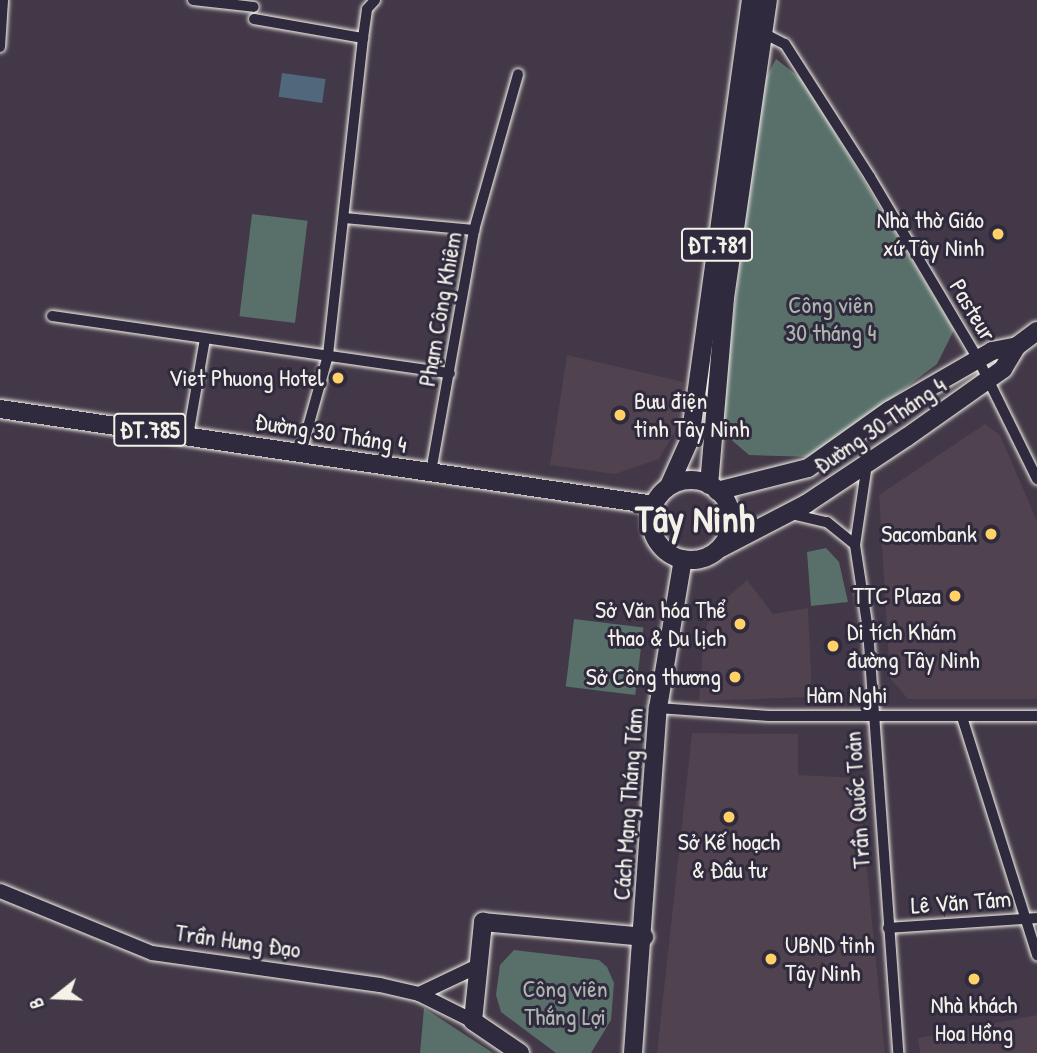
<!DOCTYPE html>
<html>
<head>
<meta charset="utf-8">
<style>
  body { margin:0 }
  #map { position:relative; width:1037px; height:1053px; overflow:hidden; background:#423847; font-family:"Patrick Hand",sans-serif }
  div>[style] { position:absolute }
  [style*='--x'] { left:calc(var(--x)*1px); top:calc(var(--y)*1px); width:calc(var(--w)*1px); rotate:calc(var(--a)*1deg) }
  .built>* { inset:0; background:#50424e }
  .green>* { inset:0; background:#596f6a; transform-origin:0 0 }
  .water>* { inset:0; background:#51677c; transform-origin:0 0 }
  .roads { filter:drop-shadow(0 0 2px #f4f1e8) drop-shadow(0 0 2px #f4f1e8) }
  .minor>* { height:10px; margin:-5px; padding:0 5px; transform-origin:5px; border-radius:5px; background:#2f2a3d }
  .tertiary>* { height:14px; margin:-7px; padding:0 7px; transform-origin:7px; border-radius:7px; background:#2f2a3d }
  .primary>* { height:18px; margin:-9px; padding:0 9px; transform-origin:9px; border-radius:9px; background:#2f2a3d }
  .primary>.ring { margin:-9px; padding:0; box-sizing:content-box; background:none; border:18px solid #2f2a3d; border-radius:50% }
  .dots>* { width:19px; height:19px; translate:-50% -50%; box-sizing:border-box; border:4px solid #2f2a3d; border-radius:50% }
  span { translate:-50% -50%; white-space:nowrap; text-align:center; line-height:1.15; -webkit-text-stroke:6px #2f2a3d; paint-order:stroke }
  .shield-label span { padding:2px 5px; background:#2f2a3d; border:2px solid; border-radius:5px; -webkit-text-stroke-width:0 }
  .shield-label { font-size:23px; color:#f4f1e8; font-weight:700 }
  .poi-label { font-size:24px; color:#f4f1e8 }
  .right { translate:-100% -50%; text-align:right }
  .left { translate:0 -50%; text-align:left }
  .park-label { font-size:24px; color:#aeb6af }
  .street-label { font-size:24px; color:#f4f1e8 }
  .town-label { font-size:38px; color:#f4f1e8; font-weight:700 }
  .north { position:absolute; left:21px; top:962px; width:70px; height:70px; -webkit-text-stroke:5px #2f2a3d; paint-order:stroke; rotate:252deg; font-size:19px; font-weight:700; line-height:28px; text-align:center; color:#f4f1e8 }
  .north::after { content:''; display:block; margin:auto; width:24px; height:32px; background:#f4f1e8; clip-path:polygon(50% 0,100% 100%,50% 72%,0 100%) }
</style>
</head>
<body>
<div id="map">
  <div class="built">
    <i style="clip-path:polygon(567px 355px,684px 382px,680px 423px,659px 459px,615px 474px,550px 465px)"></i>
    <i style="clip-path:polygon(985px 424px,1000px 435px,1037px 521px,1037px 699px,908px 699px,890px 678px,879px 495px)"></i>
    <i style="clip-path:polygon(747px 580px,773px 614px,808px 608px,812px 697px,699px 701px,704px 633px,712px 611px)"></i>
    <i style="clip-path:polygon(692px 733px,798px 734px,798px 775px,858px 778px,885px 1053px,657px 1053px)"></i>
    <i style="clip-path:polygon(1037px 1015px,1037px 1053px,920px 1053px,918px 1038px)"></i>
  </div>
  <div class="green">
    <i style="clip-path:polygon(776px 59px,803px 80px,954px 330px,937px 364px,814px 457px,749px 455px,720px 430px,761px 87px)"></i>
    <i style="left:252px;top:214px;width:56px;height:103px;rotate:7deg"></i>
    <i style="clip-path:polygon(826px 548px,839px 562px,848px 602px,811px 606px,807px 552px)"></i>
    <i style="left:574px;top:619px;width:70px;height:68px;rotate:7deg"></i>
    <i style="clip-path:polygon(514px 950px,599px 960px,607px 967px,614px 983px,611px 1020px,591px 1053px,556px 1053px,501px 1012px,496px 995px,500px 965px)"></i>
    <i style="clip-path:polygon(424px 1008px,493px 1053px,420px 1053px)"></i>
  </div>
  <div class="water">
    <i style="left:282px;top:73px;width:44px;height:24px;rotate:8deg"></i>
  </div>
  <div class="roads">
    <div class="minor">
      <i style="--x:193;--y:0;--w:61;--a:6.5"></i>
      <i style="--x:254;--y:19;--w:111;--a:9.9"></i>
      <i style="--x:765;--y:34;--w:22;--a:27"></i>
      <i style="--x:785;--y:44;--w:158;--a:57.4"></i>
      <i style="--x:870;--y:177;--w:212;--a:59.3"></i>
      <i style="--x:978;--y:359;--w:134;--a:63.8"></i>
      <i style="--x:0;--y:47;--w:47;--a:-86.3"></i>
      <i style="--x:344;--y:218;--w:131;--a:5.3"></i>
      <i style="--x:52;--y:316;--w:402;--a:8.2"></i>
      <i style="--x:188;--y:436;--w:98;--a:-80.1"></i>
      <i style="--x:301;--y:452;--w:101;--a:-74.4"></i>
      <i style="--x:328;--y:355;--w:319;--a:-83.7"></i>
      <i style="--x:363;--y:38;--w:29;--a:-82"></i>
      <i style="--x:367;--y:9;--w:12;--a:-48"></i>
      <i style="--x:867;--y:464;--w:82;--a:98.4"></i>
      <i style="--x:855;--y:545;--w:86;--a:81.3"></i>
      <i style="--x:868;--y:630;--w:424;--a:85.9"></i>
      <i style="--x:431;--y:472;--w:246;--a:-79.9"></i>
      <i style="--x:474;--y:230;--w:162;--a:-74.2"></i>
      <i style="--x:791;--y:514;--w:37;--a:13"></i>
      <i style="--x:827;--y:522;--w:36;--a:39"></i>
      <i style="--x:658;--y:708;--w:111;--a:4.1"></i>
      <i style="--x:769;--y:716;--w:268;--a:0"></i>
      <i style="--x:962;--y:717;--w:250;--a:72.5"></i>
      <i style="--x:888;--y:928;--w:149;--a:-3.8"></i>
    </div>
    <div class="tertiary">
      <i style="--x:0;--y:891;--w:164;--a:22.2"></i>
      <i style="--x:152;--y:953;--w:230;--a:8"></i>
      <i style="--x:380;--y:985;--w:40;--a:13"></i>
      <i style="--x:419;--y:994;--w:60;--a:26.6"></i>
      <i style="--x:419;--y:994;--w:65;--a:-25.4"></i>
    </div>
    <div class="primary">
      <i style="--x:0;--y:409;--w:661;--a:8.35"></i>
      <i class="ring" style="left:651px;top:480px;width:62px;height:62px"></i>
      <i style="--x:709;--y:485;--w:188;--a:-85.1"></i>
      <i style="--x:725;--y:298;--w:301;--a:-81.8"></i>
      <i style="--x:669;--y:486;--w:51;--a:-65.9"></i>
      <i style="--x:690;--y:439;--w:443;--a:-82.1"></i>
      <i style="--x:717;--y:491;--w:94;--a:-14.2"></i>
      <i style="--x:808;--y:468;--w:100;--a:-35.3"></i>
      <i style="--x:890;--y:410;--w:118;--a:-30"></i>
      <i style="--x:992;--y:351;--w:25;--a:-11"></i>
      <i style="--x:721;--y:548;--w:96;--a:-27.4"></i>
      <i style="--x:806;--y:504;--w:121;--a:-33.6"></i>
      <i style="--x:907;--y:437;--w:118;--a:-35.3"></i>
      <i style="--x:1003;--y:369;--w:27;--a:-59"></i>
      <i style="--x:1017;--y:346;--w:25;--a:-37"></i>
      <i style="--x:520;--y:1053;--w:57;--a:-145.8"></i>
      <i style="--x:473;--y:1021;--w:100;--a:-84.2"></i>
      <i style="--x:483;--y:922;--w:162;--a:5.3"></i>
      <i style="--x:633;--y:1053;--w:346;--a:-85.9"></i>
      <i style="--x:658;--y:708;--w:151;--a:-80.5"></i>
    </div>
  </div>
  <div class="dots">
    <i style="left:998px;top:234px;background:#ffd166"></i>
    <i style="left:338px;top:378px;background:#ffd166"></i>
    <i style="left:620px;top:415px;background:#ffd166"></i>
    <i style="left:991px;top:534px;background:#ffd166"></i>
    <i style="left:955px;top:596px;background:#ffd166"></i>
    <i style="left:740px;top:624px;background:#ffd166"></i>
    <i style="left:833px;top:646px;background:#ffd166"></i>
    <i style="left:735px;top:677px;background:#ffd166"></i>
    <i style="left:729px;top:817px;background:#ffd166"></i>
    <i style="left:771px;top:959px;background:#ffd166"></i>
    <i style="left:974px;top:979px;background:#ffd166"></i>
  </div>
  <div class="shield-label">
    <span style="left:717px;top:245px">ĐT.781</span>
    <span style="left:150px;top:430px">ĐT.785</span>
  </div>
  <div class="poi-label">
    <span class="right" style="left:984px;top:234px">Nhà thờ Giáo<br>xứ Tây Ninh</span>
    <span class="right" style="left:324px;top:378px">Viet Phuong Hotel</span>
    <span class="left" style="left:634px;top:415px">Bưu điện<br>tỉnh Tây Ninh</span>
    <span class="right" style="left:977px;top:534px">Sacombank</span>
    <span class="right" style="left:941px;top:596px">TTC Plaza</span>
    <span class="right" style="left:726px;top:624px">Sở Văn hóa Thể<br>thao &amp; Du lịch</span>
    <span class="left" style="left:847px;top:646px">Di tích Khám<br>đường Tây Ninh</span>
    <span class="right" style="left:721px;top:677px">Sở Công thương</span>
    <span style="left:729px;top:856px">Sở Kế hoạch<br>&amp; Đầu tư</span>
    <span class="left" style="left:785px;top:959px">UBND tỉnh<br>Tây Ninh</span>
    <span style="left:974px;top:1019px">Nhà khách<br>Hoa Hồng</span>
  </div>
  <div class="park-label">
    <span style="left:831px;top:319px">Công viên<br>30 tháng 4</span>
    <span style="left:565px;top:1003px">Công viên<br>Thắng Lợi</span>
  </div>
  <div class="street-label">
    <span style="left:440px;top:309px;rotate:-80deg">Phạm Công Khiêm</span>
    <span style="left:973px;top:310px;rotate:59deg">Pasteur</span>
    <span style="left:880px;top:425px;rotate:-34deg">Đường 30 Tháng 4</span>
    <span style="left:331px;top:433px;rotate:9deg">Đường 30 Tháng 4</span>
    <span style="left:847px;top:695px">Hàm Nghi</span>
    <span style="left:857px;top:800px;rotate:-94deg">Trần Quốc Toản</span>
    <span style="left:628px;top:804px;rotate:-86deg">Cách Mạng Tháng Tám</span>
    <span style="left:961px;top:902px;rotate:-4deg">Lê Văn Tám</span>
    <span style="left:238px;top:941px;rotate:8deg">Trần Hưng Đạo</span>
  </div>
  <div class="town-label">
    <span style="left:695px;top:519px">Tây Ninh</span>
  </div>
  <div class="north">B</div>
</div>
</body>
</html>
